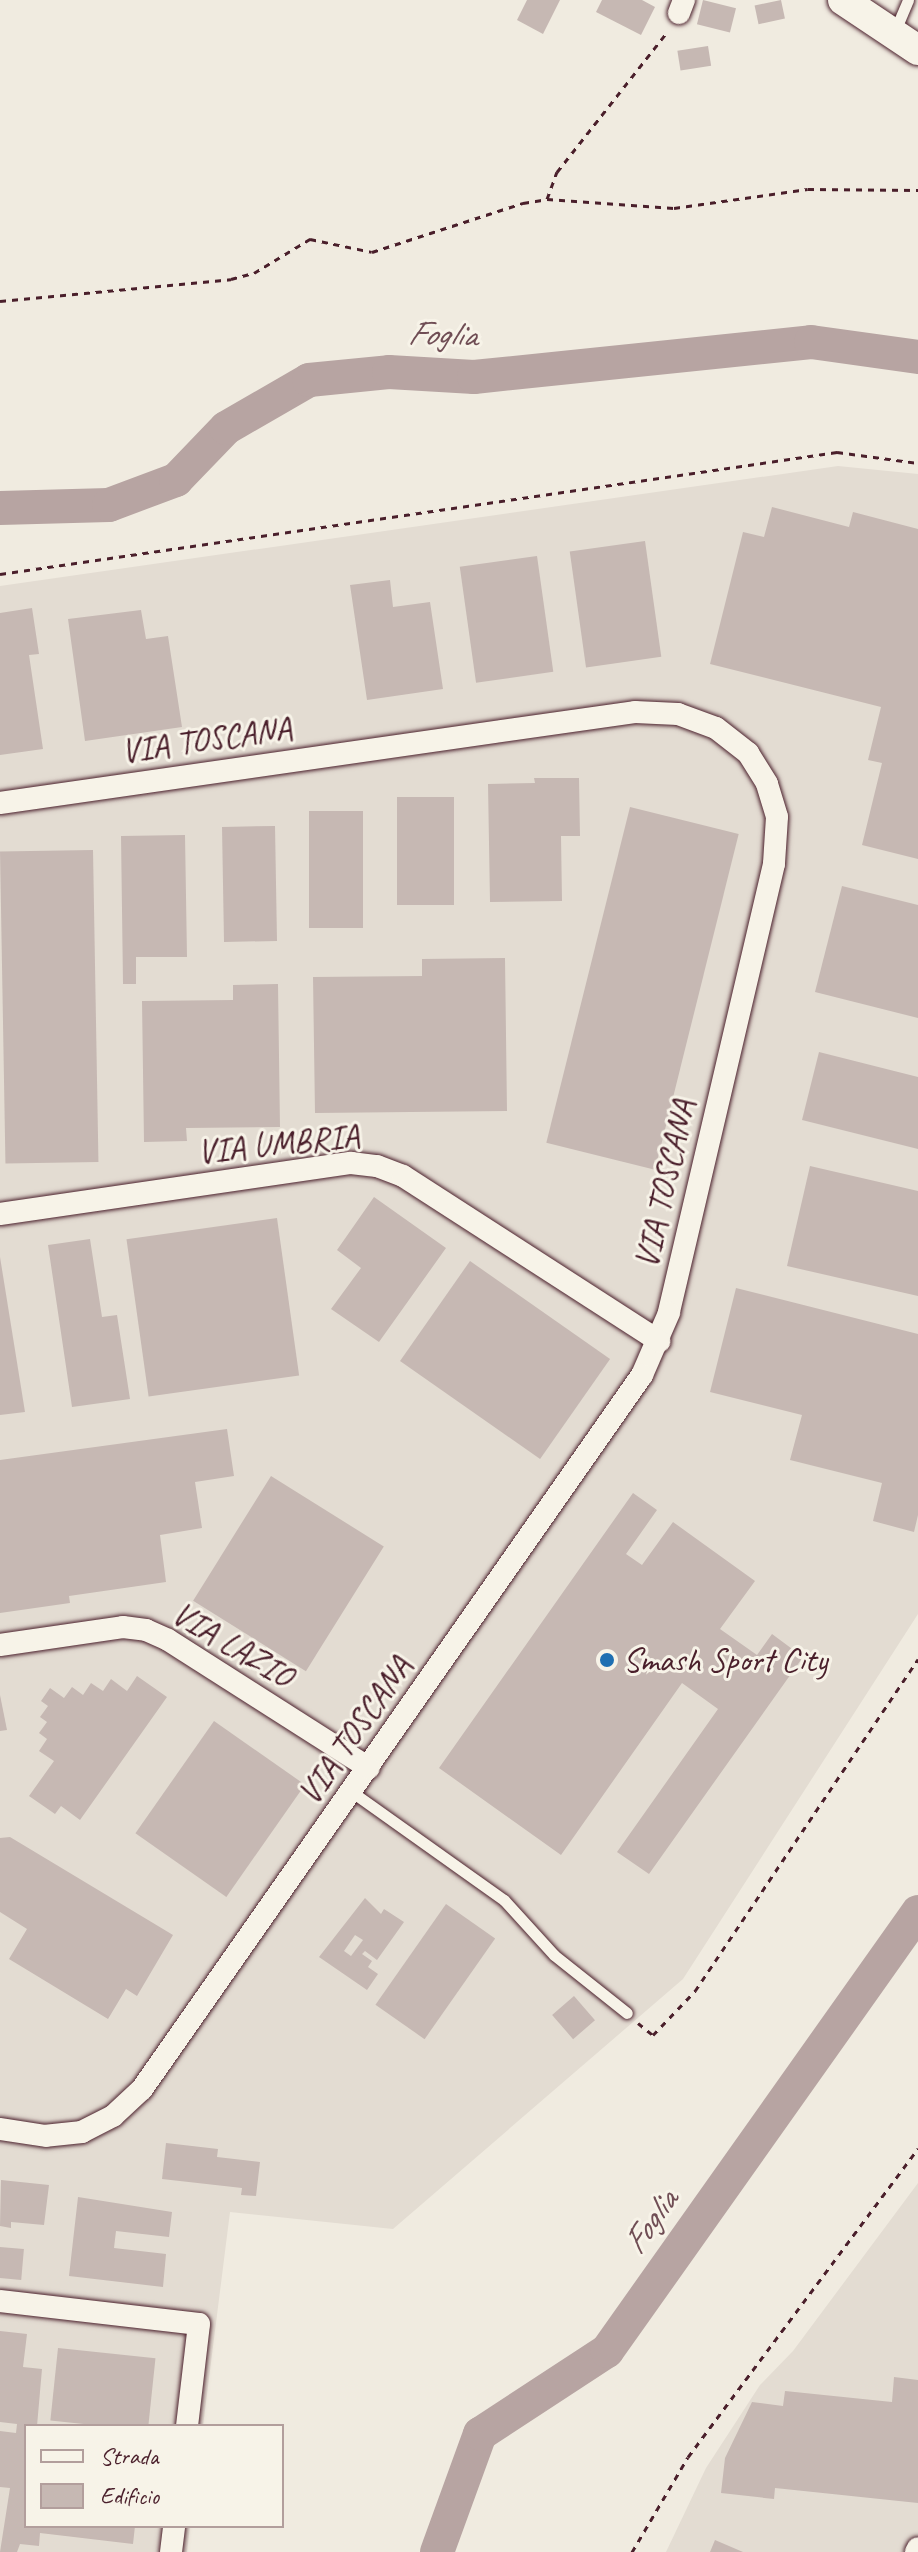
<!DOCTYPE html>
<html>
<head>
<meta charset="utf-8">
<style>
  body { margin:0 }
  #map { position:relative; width:918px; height:2552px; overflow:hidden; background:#f0ebe0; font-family:Caveat,sans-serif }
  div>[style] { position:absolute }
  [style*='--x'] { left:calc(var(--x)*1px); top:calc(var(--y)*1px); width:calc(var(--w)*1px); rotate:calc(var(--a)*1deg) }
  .built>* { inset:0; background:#e3dcd2 }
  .river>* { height:34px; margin:-17px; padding:0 17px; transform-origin:17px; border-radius:17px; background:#b7a4a2 }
  .building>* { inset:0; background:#c6b8b3; transform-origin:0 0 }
  .path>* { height:3px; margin-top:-1.5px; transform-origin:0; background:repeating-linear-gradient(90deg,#4a1f2b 0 6px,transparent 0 12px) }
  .roads { filter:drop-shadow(0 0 2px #4a1f2b) drop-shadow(0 0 2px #4a1f2b) }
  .service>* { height:11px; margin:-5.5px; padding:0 5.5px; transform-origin:5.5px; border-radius:5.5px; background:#f7f3e8 }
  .minor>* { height:22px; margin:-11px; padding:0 11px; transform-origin:11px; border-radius:11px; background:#f7f3e8 }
  .secondary>* { height:30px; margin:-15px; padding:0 15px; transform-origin:15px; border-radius:15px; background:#f7f3e8 }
  .dots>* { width:22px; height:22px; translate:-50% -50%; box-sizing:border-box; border:4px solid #f7f3e8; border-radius:50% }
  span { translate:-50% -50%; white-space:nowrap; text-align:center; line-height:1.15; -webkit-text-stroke:6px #f7f3e8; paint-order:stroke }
  .street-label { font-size:34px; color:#4a1f2b }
  .poi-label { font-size:34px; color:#4a1f2b }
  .left { translate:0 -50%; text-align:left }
  .water-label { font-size:36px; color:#704e55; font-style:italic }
  .legend { position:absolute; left:24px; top:2424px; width:260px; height:104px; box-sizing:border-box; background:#f7f3e8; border:2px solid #b29e9c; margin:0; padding:10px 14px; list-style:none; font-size:24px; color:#4a1f2b }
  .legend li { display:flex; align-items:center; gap:16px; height:40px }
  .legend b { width:40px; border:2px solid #b29e9c }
</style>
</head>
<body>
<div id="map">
  <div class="built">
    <i style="clip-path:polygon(838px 466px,918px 474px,918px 1614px,683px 1979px,393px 2229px,230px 2212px,203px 2426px,26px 2426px,26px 2526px,190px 2526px,187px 2552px,0 2552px,0 586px)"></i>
    <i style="clip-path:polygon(918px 2183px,918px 2552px,666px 2552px,706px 2468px,760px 2385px,793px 2351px)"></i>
  </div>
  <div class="river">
    <i style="--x:0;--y:508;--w:109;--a:-1.6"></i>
    <i style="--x:109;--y:505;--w:72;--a:-20.5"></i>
    <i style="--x:176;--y:480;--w:72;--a:-46.1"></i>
    <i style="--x:226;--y:428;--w:96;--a:-30"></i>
    <i style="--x:309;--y:380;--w:80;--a:-5.7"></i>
    <i style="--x:389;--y:372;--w:85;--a:3.4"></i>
    <i style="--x:474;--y:377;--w:339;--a:-5.9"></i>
    <i style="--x:811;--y:342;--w:108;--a:8"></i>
    <i style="--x:437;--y:2552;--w:126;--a:-70"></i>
    <i style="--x:480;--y:2434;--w:152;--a:-33.2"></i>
    <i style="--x:607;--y:2351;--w:538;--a:-54.69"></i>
  </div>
  <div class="building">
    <i style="clip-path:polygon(527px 0,560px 0,543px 34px,517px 20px)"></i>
    <i style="clip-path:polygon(602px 0,642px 0,655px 7px,641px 35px,596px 12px)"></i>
    <i style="left:703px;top:0;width:34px;height:25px;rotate:14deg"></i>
    <i style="left:781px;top:0;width:19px;height:27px;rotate:78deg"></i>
    <i style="left:708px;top:46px;width:20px;height:31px;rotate:81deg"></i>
    <i style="clip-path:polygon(772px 507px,849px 527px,853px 512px,918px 529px,918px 859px,862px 845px,882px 763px,868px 760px,881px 707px,710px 664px,743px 532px,764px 537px)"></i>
    <i style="left:645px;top:541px;width:117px;height:76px;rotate:82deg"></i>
    <i style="left:537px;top:556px;width:117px;height:78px;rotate:82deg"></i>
    <i style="clip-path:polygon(390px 580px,393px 607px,430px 602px,443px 689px,367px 700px,350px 585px)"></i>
    <i style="clip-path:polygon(32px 608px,39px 654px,29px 655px,43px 749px,0 755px,0 613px)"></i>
    <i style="clip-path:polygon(141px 610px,146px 639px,168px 636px,182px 727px,85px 741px,68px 619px)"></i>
    <i style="clip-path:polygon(534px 778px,579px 778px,580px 836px,561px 836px,562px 901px,490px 902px,488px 784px,535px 783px)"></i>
    <i style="left:397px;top:797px;width:57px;height:108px"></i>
    <i style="left:630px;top:807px;width:112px;height:346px;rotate:14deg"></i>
    <i style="left:363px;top:811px;width:117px;height:54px;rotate:90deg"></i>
    <i style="left:275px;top:826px;width:115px;height:53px;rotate:89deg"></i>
    <i style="clip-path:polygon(185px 835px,187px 957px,136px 957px,136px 984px,123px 984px,121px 836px)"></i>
    <i style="left:93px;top:850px;width:312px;height:93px;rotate:89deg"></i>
    <i style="clip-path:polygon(842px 886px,918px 905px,918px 1018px,815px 992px)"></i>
    <i style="clip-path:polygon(505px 958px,507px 1111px,315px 1113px,313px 977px,422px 976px,422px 959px)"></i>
    <i style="clip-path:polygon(278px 984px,280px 1127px,186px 1128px,187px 1141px,144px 1142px,142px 1001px,233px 1000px,233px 985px)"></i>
    <i style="clip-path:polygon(819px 1052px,918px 1077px,918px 1149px,802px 1120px)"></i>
    <i style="clip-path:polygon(810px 1166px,918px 1191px,918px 1296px,787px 1266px)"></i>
    <i style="clip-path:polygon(374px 1197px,446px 1248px,379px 1342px,331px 1309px,361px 1268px,337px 1250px)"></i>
    <i style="left:277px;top:1218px;width:159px;height:152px;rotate:82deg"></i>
    <i style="clip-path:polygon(90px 1239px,102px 1317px,117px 1315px,130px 1399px,72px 1407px,48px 1245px)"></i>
    <i style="clip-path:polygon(0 1257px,25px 1412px,0 1415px)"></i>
    <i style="left:470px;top:1261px;width:171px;height:122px;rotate:35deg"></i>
    <i style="clip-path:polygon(736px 1288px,918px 1334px,918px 1515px,914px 1532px,873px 1521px,882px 1483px,790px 1460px,802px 1415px,710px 1392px)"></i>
    <i style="clip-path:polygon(227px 1429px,234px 1476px,195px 1482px,202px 1528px,160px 1535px,166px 1582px,69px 1596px,70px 1603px,0 1613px,0 1460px)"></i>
    <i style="left:271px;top:1476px;width:133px;height:147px;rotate:32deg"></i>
    <i style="clip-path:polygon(633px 1493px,657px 1510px,626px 1554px,642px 1565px,673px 1522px,755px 1581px,720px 1629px,757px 1655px,772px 1634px,803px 1657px,649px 1874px,617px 1852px,718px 1709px,682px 1683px,561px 1855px,439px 1768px)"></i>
    <i style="clip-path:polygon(137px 1676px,167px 1697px,80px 1820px,61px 1806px,55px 1814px,29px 1796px,54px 1761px,39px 1751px,47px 1739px,39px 1733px,47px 1722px,40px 1717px,48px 1706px,41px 1701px,50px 1688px,64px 1698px,72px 1687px,83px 1695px,91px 1683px,103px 1691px,111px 1679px,127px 1691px)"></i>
    <i style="clip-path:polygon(0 1695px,7px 1730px,0 1731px)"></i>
    <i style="left:214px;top:1721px;width:111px;height:137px;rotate:35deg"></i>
    <i style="clip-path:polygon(10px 1837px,173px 1935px,137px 1996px,126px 1989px,108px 2019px,9px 1959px,27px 1929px,0 1912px,0 1838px)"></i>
    <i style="clip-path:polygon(evenodd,365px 1898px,381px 1914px,384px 1909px,404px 1922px,377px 1960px,365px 1951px,362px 1954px,372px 1961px,368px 1967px,378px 1974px,367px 1990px,319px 1957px,365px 1898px,355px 1935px,363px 1940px,351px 1956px,344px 1951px,355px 1935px)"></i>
    <i style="left:446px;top:1904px;width:60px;height:123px;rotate:35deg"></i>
    <i style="left:574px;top:1996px;width:32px;height:29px;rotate:49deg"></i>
    <i style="clip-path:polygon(166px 2143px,218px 2149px,217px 2157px,260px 2162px,256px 2196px,241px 2195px,242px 2188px,162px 2179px)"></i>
    <i style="clip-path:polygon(1px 2180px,49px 2185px,44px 2225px,11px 2222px,11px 2228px,0 2226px)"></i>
    <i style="clip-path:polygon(78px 2197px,172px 2212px,169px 2237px,116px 2231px,114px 2248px,166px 2254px,163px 2287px,69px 2276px)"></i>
    <i style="left:0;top:2247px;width:24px;height:31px;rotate:5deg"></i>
    <i style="clip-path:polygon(0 2331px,27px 2334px,23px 2367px,42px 2369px,37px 2426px,26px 2426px,26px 2526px,135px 2526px,133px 2544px,40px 2533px,39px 2546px,20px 2544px,17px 2552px,0 2552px,10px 2488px,0 2487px,0 2431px,16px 2433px,17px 2424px,0 2422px)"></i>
    <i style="left:58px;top:2348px;width:98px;height:73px;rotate:6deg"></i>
    <i style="clip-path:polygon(894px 2377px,918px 2380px,918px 2503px,775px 2488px,774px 2499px,721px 2493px,725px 2458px,752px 2402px,783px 2406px,785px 2391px,892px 2402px)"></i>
    <i style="clip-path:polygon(715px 2540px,743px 2552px,710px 2552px)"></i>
  </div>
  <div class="path">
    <i style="--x:547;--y:199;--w:29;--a:-70"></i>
    <i style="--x:557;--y:172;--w:179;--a:-51.8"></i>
    <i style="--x:0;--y:301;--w:232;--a:-5.4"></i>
    <i style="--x:231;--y:279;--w:24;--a:-15"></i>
    <i style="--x:254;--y:273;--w:66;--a:-31.3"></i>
    <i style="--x:310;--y:239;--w:63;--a:11.8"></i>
    <i style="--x:372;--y:252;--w:159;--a:-18"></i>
    <i style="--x:523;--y:203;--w:24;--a:-9"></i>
    <i style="--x:547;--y:199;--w:127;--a:4.1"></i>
    <i style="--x:674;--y:208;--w:135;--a:-8.1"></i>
    <i style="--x:808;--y:189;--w:110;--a:0.5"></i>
    <i style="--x:0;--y:574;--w:846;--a:-8.29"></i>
    <i style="--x:837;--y:452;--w:82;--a:7.7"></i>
    <i style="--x:638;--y:2023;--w:19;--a:39"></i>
    <i style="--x:653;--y:2035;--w:61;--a:-46.3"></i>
    <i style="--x:695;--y:1991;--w:400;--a:-56.1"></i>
    <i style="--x:632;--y:2552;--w:110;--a:-59.5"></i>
    <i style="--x:688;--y:2457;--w:385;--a:-53.3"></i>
  </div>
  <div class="roads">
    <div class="service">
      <i style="--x:894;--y:33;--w:36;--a:-67"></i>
      <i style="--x:352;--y:1792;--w:186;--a:35.4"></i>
      <i style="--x:504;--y:1900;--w:74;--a:47.7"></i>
      <i style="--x:554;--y:1955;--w:93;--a:38.5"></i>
    </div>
    <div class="minor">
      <i style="--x:679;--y:13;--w:14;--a:-69"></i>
      <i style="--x:0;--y:803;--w:641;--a:-8.16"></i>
      <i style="--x:635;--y:712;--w:43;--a:2.7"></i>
      <i style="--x:678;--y:714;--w:40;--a:20.2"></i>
      <i style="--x:716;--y:728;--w:41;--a:38"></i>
      <i style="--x:748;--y:753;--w:36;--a:58"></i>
      <i style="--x:767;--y:784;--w:34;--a:73"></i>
      <i style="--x:777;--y:817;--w:47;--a:93.7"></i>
      <i style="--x:774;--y:864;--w:461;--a:103.2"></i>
      <i style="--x:669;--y:1313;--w:68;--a:113.5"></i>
      <i style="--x:642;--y:1375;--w:872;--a:125"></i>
      <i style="--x:142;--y:2089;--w:40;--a:137"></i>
      <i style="--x:113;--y:2116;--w:35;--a:153"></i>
      <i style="--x:82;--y:2132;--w:36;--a:174"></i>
      <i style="--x:46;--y:2136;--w:47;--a:-171.3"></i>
      <i style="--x:0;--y:1214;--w:355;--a:-8.3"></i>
      <i style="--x:351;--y:1163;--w:26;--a:7"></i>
      <i style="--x:377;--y:1166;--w:28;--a:21"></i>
      <i style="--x:403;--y:1176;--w:305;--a:32.8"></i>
      <i style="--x:0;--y:1645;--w:124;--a:-8.3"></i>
      <i style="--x:123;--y:1627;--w:23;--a:7"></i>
      <i style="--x:146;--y:1630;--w:24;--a:24"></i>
      <i style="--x:168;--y:1640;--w:238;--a:32.5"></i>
      <i style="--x:0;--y:2301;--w:200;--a:6.6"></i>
      <i style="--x:199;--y:2324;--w:103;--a:96.7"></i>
      <i style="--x:171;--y:2552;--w:26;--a:-83"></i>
      <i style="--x:916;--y:2552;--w:4;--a:-63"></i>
    </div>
    <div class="secondary">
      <i style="--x:843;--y:0;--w:90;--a:33.7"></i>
    </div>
  </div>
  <div class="dots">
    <i style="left:607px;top:1660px;background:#1f6fb2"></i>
  </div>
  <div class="street-label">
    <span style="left:206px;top:739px;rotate:-8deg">VIA TOSCANA</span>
    <span style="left:278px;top:1143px;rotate:-6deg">VIA UMBRIA</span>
    <span style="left:664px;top:1184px;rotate:-77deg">VIA TOSCANA</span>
    <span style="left:233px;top:1644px;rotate:31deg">VIA LAZIO</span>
    <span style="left:354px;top:1730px;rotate:-55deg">VIA TOSCANA</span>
  </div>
  <div class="poi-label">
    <span class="left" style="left:623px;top:1660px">Smash Sport City</span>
  </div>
  <div class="water-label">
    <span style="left:442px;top:334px;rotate:2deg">Foglia</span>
    <span style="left:650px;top:2222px;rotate:-55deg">Foglia</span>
  </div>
  <ul class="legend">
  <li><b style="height:10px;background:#f7f3e8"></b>Strada</li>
  <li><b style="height:22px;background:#c6b8b3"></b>Edificio</li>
  </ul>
</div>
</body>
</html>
